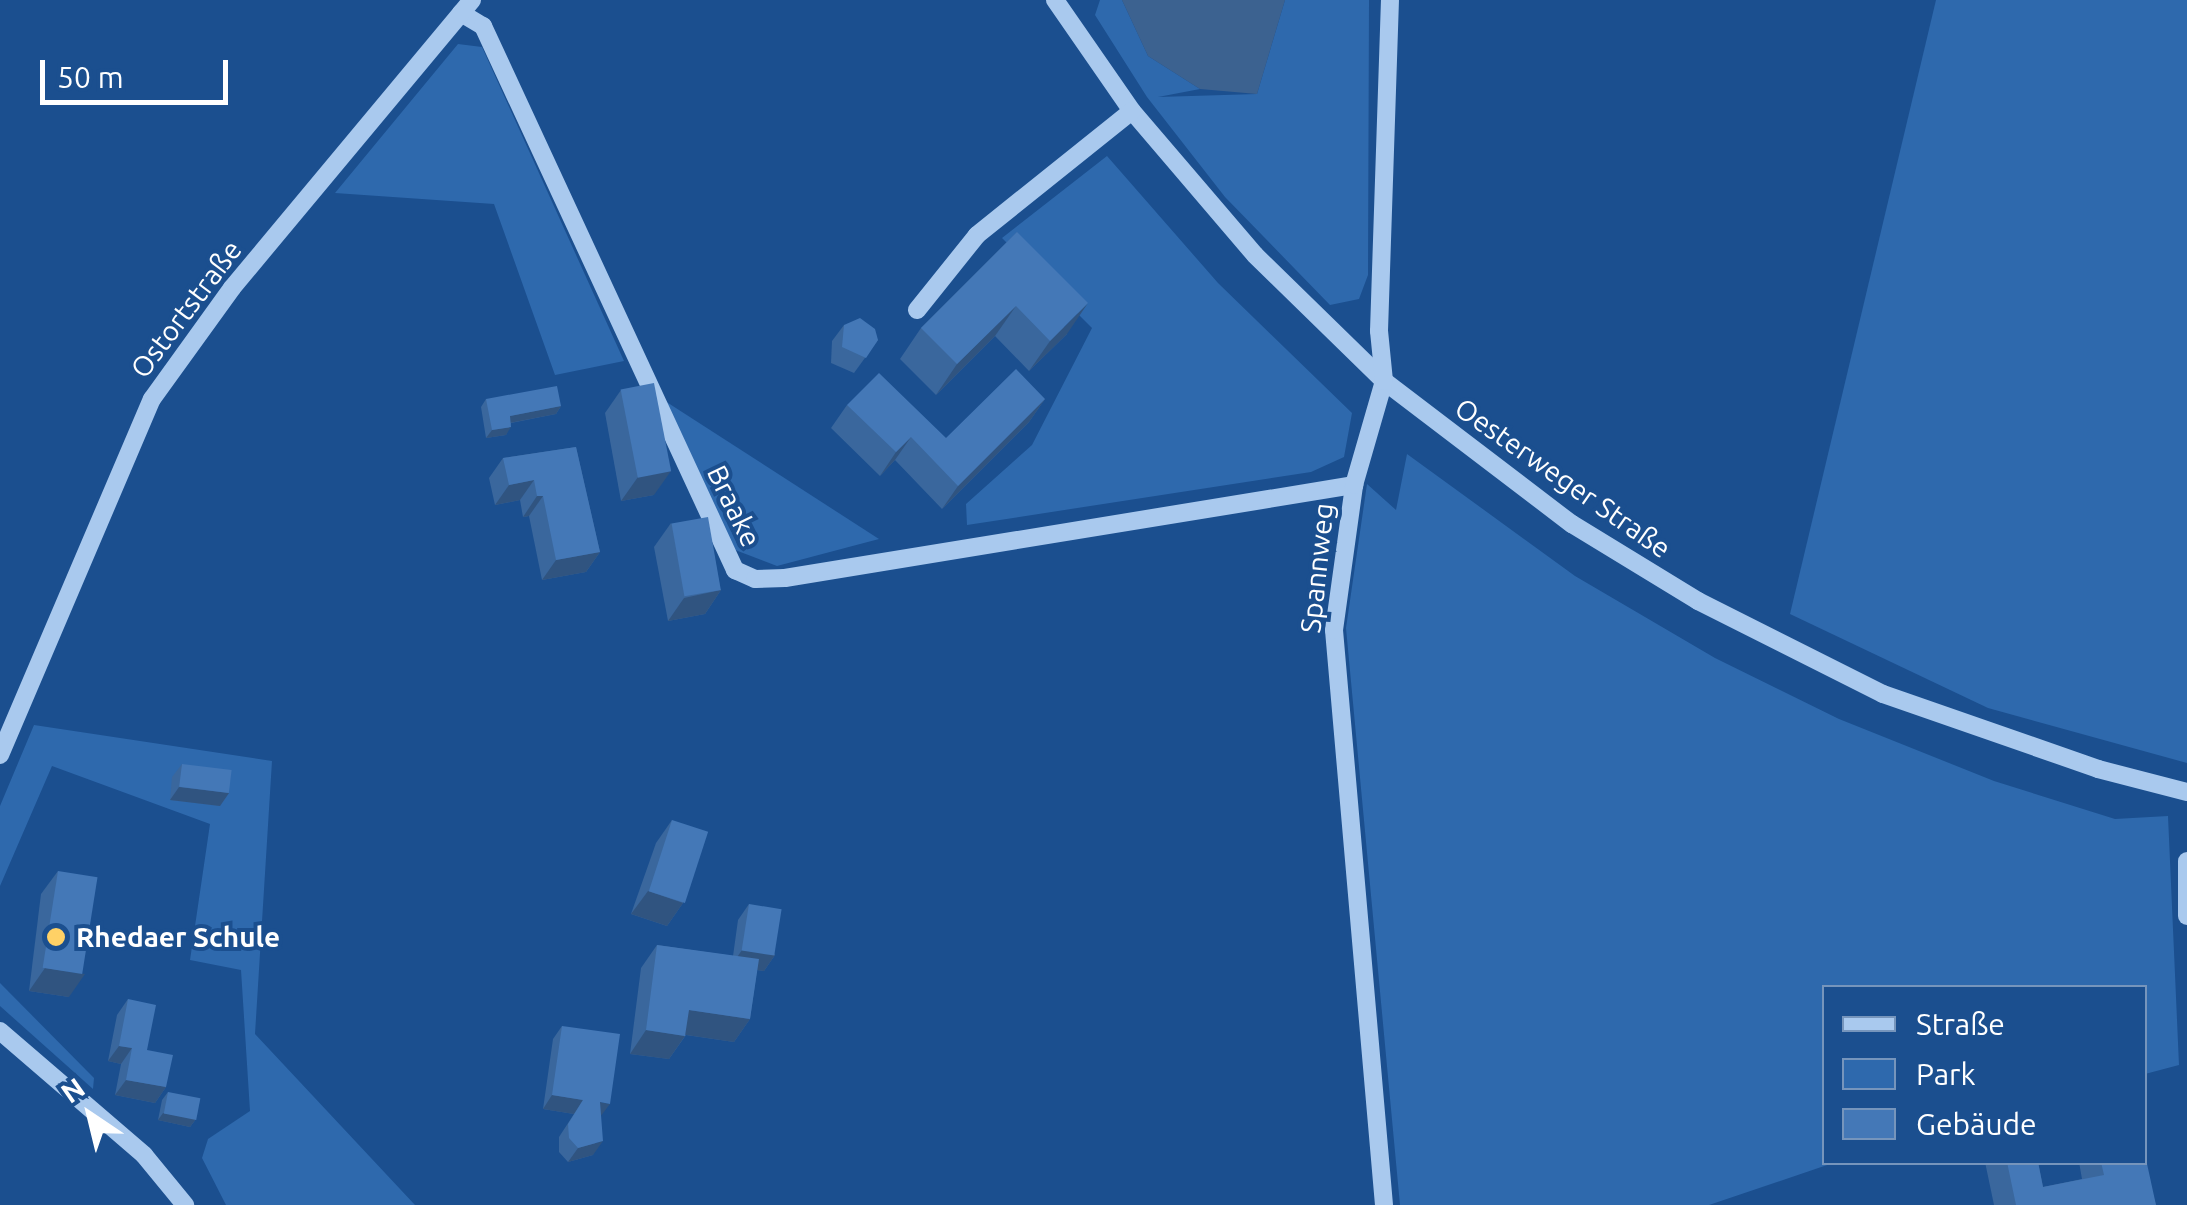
<!DOCTYPE html>
<html>
<head>
<meta charset="utf-8">
<style>
  body { margin:0 }
  #map { position:relative; width:2187px; height:1205px; overflow:hidden; background:#1b4f8f; font-family:Ubuntu,sans-serif }
  div>[style] { position:absolute }
  .green>* { inset:0; background:#2e69ad }
  .water>* { inset:0; background:#3c6290 }
  .minor>* { height:18px; margin:-9px; padding:0 9px; transform-origin:9px; border-radius:9px; background:#a9c9ee }
  .wall>* { inset:0; background:#3a679d }
  .shaded-wall>* { inset:0; background:#305480 }
  .building>* { inset:0; background:#4478b7; transform-origin:0 0 }
  .dots>* { width:28px; height:28px; translate:-50% -50%; box-sizing:border-box; border:5px solid #1b4f8f; border-radius:50% }
  span { translate:-50% -50%; white-space:nowrap; text-align:center; line-height:1.15; -webkit-text-stroke:8px #1b4f8f; paint-order:stroke }
  .street-label { font-size:28px; color:#fff }
  .poi-label { font-size:28px; color:#fff; font-weight:700 }
  .left { translate:0 -50%; text-align:left }
  .legend { position:absolute; left:1822px; top:985px; width:325px; height:180px; box-sizing:border-box; background:#1b4f8f; border:2px solid #7695bc; margin:0; padding:12px 18px; list-style:none; font-size:30px; color:#fff }
  .legend li { display:flex; align-items:center; gap:20px; height:50px }
  .legend b { width:50px; border:2px solid #7695bc }
  .north { position:absolute; left:40px; top:1065px; width:100px; height:100px; -webkit-text-stroke:8px #1b4f8f; paint-order:stroke; rotate:325deg; font-size:28px; font-weight:700; line-height:40px; text-align:center; color:#fff }
  .north::after { content:''; display:block; margin:auto; width:35px; height:45px; background:#fff; clip-path:polygon(50% 0,100% 100%,50% 72%,0 100%) }
  .scale { position:absolute; left:40px; top:60px; width:188px; height:45px; box-sizing:border-box; border:5px solid #fff; border-top:0; padding-left:12px; font-size:30px; line-height:35px; white-space:nowrap; color:#fff; -webkit-text-stroke:8px #1b4f8f; paint-order:stroke }
</style>
</head>
<body>
<div id="map">
  <div class="green">
    <i style="clip-path:polygon(1100px 0,1122px 0,1148px 56px,1200px 89px,1158px 97px,1257px 94px,1285px 0,1369px 0,1368px 275px,1359px 299px,1330px 305px,1225px 197px,1147px 97px,1095px 15px)"></i>
    <i style="clip-path:polygon(1936px 0,2187px 0,2187px 763px,1988px 708px,1790px 614px)"></i>
    <i style="clip-path:polygon(458px 44px,482px 47px,624px 361px,555px 375px,494px 204px,335px 193px)"></i>
    <i style="clip-path:polygon(1107px 156px,1218px 283px,1352px 413px,1344px 457px,1311px 472px,967px 525px,966px 504px,1032px 445px,1092px 328px,1002px 238px)"></i>
    <i style="clip-path:polygon(665px 401px,879px 539px,777px 566px,730px 548px)"></i>
    <i style="clip-path:polygon(1407px 454px,1575px 576px,1715px 658px,1839px 719px,1994px 781px,2115px 819px,2168px 816px,2179px 1065px,2145px 1074px,2144px 988px,1824px 988px,1824px 1162px,1833px 1163px,1709px 1205px,1400px 1205px,1346px 628px,1367px 484px,1396px 510px)"></i>
    <i style="clip-path:polygon(34px 725px,272px 761px,255px 1034px,415px 1205px,226px 1205px,202px 1158px,208px 1139px,250px 1111px,241px 970px,190px 960px,210px 824px,52px 766px,0 886px,0 806px)"></i>
    <i style="clip-path:polygon(0 983px,94px 1078px,93px 1089px,0 1006px)"></i>
  </div>
  <div class="water">
    <i style="clip-path:polygon(1122px 0,1285px 0,1257px 94px,1200px 89px,1148px 56px)"></i>
  </div>
  <div class="minor">
    <i style="left:1055px;top:0;width:135px;rotate:55.3deg"></i>
    <i style="left:1132px;top:111px;width:189px;rotate:49.5deg"></i>
    <i style="left:1255px;top:255px;width:180px;rotate:44.3deg"></i>
    <i style="left:1384px;top:381px;width:236px;rotate:37.3deg"></i>
    <i style="left:1572px;top:524px;width:148px;rotate:31.4deg"></i>
    <i style="left:1698px;top:601px;width:207px;rotate:26.7deg"></i>
    <i style="left:1883px;top:694px;width:228px;rotate:19.2deg"></i>
    <i style="left:2098px;top:769px;width:92px;rotate:14.5deg"></i>
    <i style="left:461px;top:13px;width:26px;rotate:31deg"></i>
    <i style="left:483px;top:26px;width:600px;rotate:65.14deg"></i>
    <i style="left:735px;top:570px;width:22px;rotate:24deg"></i>
    <i style="left:755px;top:579px;width:30px;rotate:-2deg"></i>
    <i style="left:785px;top:578px;width:577px;rotate:-9.28deg"></i>
    <i style="left:917px;top:310px;width:96px;rotate:-51.3deg"></i>
    <i style="left:977px;top:235px;width:198px;rotate:-38.7deg"></i>
    <i style="left:0;top:755px;width:387px;rotate:-66.9deg"></i>
    <i style="left:152px;top:399px;width:137px;rotate:-54.2deg"></i>
    <i style="left:232px;top:288px;width:375px;rotate:-50.2deg"></i>
    <i style="left:2187px;top:861px;width:55px;rotate:90deg"></i>
    <i style="left:0;top:1031px;width:190px;rotate:40.7deg"></i>
    <i style="left:144px;top:1155px;width:65px;rotate:50.6deg"></i>
    <i style="left:1384px;top:1205px;width:577px;rotate:-94.97deg"></i>
    <i style="left:1334px;top:630px;width:146px;rotate:-82.1deg"></i>
    <i style="left:1354px;top:485px;width:108px;rotate:-73.9deg"></i>
    <i style="left:1384px;top:381px;width:50px;rotate:-95.7deg"></i>
    <i style="left:1379px;top:331px;width:331px;rotate:-88.1deg"></i>
  </div>
  <div class="wall">
    <i style="clip-path:polygon(1017px 232px,1067px 334px,1029px 371px,995px 336px,936px 395px,900px 359px,921px 328px)"></i>
    <i style="clip-path:polygon(844px 325px,878px 340px,854px 373px,831px 363px,832px 341px)"></i>
    <i style="clip-path:polygon(621px 390px,654px 495px,621px 501px,605px 413px)"></i>
    <i style="clip-path:polygon(486px 399px,561px 406px,556px 414px,511px 423px,506px 435px,486px 438px,481px 407px)"></i>
    <i style="clip-path:polygon(1045px 399px,1029px 422px,942px 509px,895px 460px,880px 476px,831px 428px,847px 405px,946px 438px)"></i>
    <i style="clip-path:polygon(576px 447px,600px 552px,586px 572px,542px 580px,529px 516px,523px 517px,520px 500px,495px 505px,489px 478px,503px 458px)"></i>
    <i style="clip-path:polygon(671px 523px,721px 590px,705px 614px,668px 621px,654px 547px)"></i>
    <i style="clip-path:polygon(182px 764px,229px 793px,220px 806px,170px 800px,172px 777px)"></i>
    <i style="clip-path:polygon(672px 820px,683px 903px,667px 926px,631px 914px,656px 843px)"></i>
    <i style="clip-path:polygon(58px 871px,69px 997px,29px 991px,41px 894px)"></i>
    <i style="clip-path:polygon(749px 904px,775px 955px,764px 971px,757px 970px,750px 1019px,734px 1042px,686px 1035px,669px 1059px,630px 1054px,641px 968px,657px 945px,733px 956px,738px 920px)"></i>
    <i style="clip-path:polygon(128px 999px,147px 1050px,166px 1087px,155px 1103px,115px 1095px,121px 1064px,108px 1061px,117px 1015px)"></i>
    <i style="clip-path:polygon(562px 1026px,601px 1116px,593px 1155px,568px 1162px,559px 1152px,559px 1137px,574px 1114px,543px 1109px,553px 1039px)"></i>
    <i style="clip-path:polygon(168px 1092px,196px 1119px,190px 1127px,158px 1120px,162px 1100px)"></i>
    <i style="clip-path:polygon(1985px 1162px,2038px 1162px,2043px 1187px,2082px 1179px,2079px 1162px,2144px 1162px,2156px 1205px,1994px 1205px)"></i>
  </div>
  <div class="shaded-wall">
    <i style="clip-path:polygon(1088px 303px,1067px 334px,1029px 371px,1050px 341px)"></i>
    <i style="clip-path:polygon(1016px 306px,995px 336px,936px 395px,957px 364px)"></i>
    <i style="clip-path:polygon(1045px 399px,1029px 422px,942px 509px,958px 486px)"></i>
    <i style="clip-path:polygon(561px 406px,556px 414px,504px 424px,510px 416px)"></i>
    <i style="clip-path:polygon(511px 427px,506px 435px,486px 438px,492px 430px)"></i>
    <i style="clip-path:polygon(911px 437px,895px 460px,880px 476px,896px 452px)"></i>
    <i style="clip-path:polygon(671px 471px,654px 495px,621px 501px,638px 477px)"></i>
    <i style="clip-path:polygon(534px 480px,520px 500px,495px 505px,509px 485px)"></i>
    <i style="clip-path:polygon(537px 496px,543px 496px,529px 516px,523px 517px)"></i>
    <i style="clip-path:polygon(600px 552px,586px 572px,542px 580px,556px 560px)"></i>
    <i style="clip-path:polygon(721px 590px,705px 614px,668px 621px,684px 598px)"></i>
    <i style="clip-path:polygon(179px 787px,229px 793px,220px 806px,170px 800px)"></i>
    <i style="clip-path:polygon(648px 891px,683px 903px,667px 926px,631px 914px)"></i>
    <i style="clip-path:polygon(742px 950px,775px 955px,764px 971px,731px 966px)"></i>
    <i style="clip-path:polygon(45px 968px,85px 974px,69px 997px,29px 991px)"></i>
    <i style="clip-path:polygon(689px 1010px,750px 1019px,734px 1042px,673px 1033px)"></i>
    <i style="clip-path:polygon(646px 1030px,685px 1036px,669px 1059px,630px 1054px)"></i>
    <i style="clip-path:polygon(119px 1046px,132px 1048px,121px 1064px,108px 1061px)"></i>
    <i style="clip-path:polygon(126px 1080px,166px 1087px,155px 1103px,115px 1095px)"></i>
    <i style="clip-path:polygon(552px 1095px,583px 1100px,574px 1114px,543px 1109px)"></i>
    <i style="clip-path:polygon(600px 1102px,610px 1104px,600px 1117px)"></i>
    <i style="clip-path:polygon(163px 1113px,196px 1119px,190px 1127px,158px 1120px)"></i>
    <i style="clip-path:polygon(603px 1141px,593px 1155px,568px 1162px,578px 1148px)"></i>
  </div>
  <div class="building">
    <i style="clip-path:polygon(1017px 232px,1088px 303px,1050px 341px,1016px 306px,957px 364px,921px 328px)"></i>
    <i style="clip-path:polygon(860px 318px,875px 329px,878px 340px,866px 358px,842px 347px,844px 325px)"></i>
    <i style="clip-path:polygon(1016px 369px,1045px 399px,958px 486px,911px 437px,896px 452px,847px 405px,879px 373px,946px 438px)"></i>
    <i style="left:654px;top:383px;width:90px;height:34px;rotate:79deg"></i>
    <i style="clip-path:polygon(557px 386px,561px 406px,510px 416px,511px 427px,492px 430px,486px 399px)"></i>
    <i style="clip-path:polygon(576px 447px,600px 552px,556px 560px,543px 496px,537px 496px,534px 480px,509px 485px,503px 458px)"></i>
    <i style="left:708px;top:517px;width:74px;height:37px;rotate:80deg"></i>
    <i style="left:182px;top:764px;width:50px;height:23px;rotate:7deg"></i>
    <i style="left:672px;top:820px;width:38px;height:75px;rotate:18deg"></i>
    <i style="left:58px;top:871px;width:40px;height:98px;rotate:9deg"></i>
    <i style="left:749px;top:904px;width:33px;height:47px;rotate:9deg"></i>
    <i style="clip-path:polygon(657px 945px,759px 959px,750px 1019px,689px 1010px,685px 1036px,646px 1030px)"></i>
    <i style="clip-path:polygon(128px 999px,156px 1005px,147px 1050px,173px 1055px,166px 1087px,126px 1080px,132px 1048px,119px 1046px)"></i>
    <i style="clip-path:polygon(562px 1026px,620px 1034px,610px 1104px,600px 1102px,603px 1141px,578px 1148px,569px 1138px,568px 1124px,583px 1100px,552px 1095px)"></i>
    <i style="left:168px;top:1092px;width:33px;height:22px;rotate:11deg"></i>
    <i style="clip-path:polygon(2144px 1150px,2156px 1205px,2016px 1205px,2007px 1162px,2038px 1162px,2043px 1187px,2104px 1175px,2101px 1162px,2144px 1162px)"></i>
  </div>
  <div class="dots">
    <i style="left:56px;top:937px;background:#ffd166"></i>
  </div>
  <div class="street-label">
    <span style="left:186px;top:309px;rotate:-53deg">Ostortstraße</span>
    <span style="left:1563px;top:478px;rotate:35deg">Oesterweger Straße</span>
    <span style="left:734px;top:506px;rotate:64deg">Braake</span>
    <span style="left:1317px;top:568px;rotate:-84deg">Spannweg</span>
  </div>
  <div class="poi-label">
    <span class="left" style="left:76px;top:937px">Rhedaer Schule</span>
  </div>
  <ul class="legend">
  <li><b style="height:12px;background:#a9c9ee"></b>Straße</li>
  <li><b style="height:28px;background:#2e69ad"></b>Park</li>
  <li><b style="height:28px;background:#4478b7"></b>Gebäude</li>
  </ul>
  <div class="north">N</div>
  <div class="scale">50 m</div>
</div>
</body>
</html>
